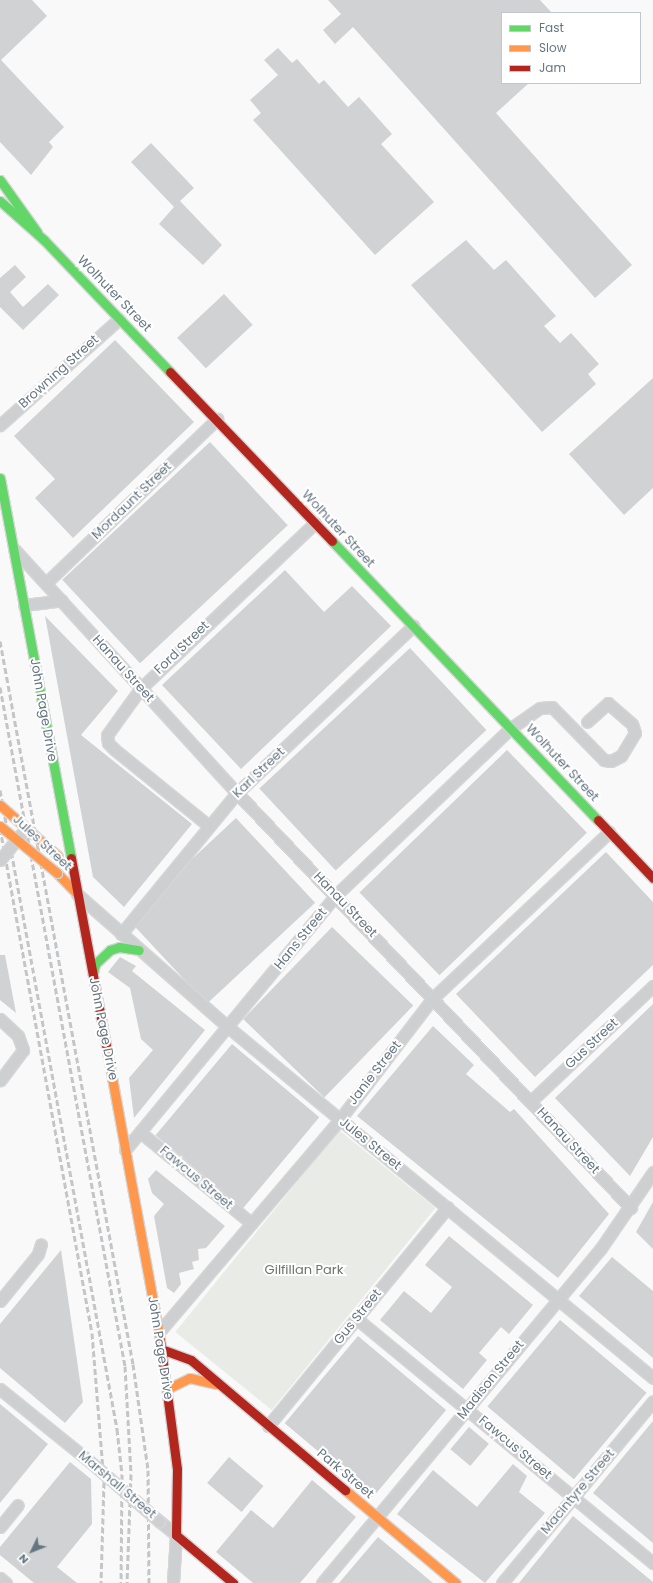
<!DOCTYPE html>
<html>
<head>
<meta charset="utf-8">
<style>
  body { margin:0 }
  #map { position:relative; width:653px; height:1583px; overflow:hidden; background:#f9f9f9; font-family:Poppins,sans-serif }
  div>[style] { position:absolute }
  .green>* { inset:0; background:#e8ebe6; transform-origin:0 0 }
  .building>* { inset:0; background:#d0d2d3; transform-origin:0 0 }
  .roads { filter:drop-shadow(1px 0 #d5d6d7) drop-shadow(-1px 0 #d5d6d7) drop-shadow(0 1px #d5d6d7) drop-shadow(0 -1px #d5d6d7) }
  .street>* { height:11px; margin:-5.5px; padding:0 5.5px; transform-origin:5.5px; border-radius:5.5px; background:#cecfd0 }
  .fast>* { height:9px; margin:-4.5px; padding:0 4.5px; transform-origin:4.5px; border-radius:4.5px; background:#63d668 }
  .slow>* { height:9px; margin:-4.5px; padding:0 4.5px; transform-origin:4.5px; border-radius:4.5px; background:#ff974d }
  .jam>* { height:9px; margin:-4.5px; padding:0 4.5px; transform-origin:4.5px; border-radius:4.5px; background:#b3261e }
  .rail>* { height:3px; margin-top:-1.5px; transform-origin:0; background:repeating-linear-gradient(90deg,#c3c5c6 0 6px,transparent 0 9px) }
  .bridges { filter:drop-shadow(1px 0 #d5d6d7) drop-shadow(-1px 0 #d5d6d7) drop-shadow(0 1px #d5d6d7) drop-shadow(0 -1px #d5d6d7) }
  .street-bridge>* { height:11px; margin:-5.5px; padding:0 5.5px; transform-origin:5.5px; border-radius:5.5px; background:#cecfd0 }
  .slow-bridge>* { height:9px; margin:-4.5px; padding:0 4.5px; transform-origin:4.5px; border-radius:4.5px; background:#ff974d }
  span { translate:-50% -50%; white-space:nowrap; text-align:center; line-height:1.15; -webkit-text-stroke:4px #fff; paint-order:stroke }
  .street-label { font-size:13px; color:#657683 }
  .park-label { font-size:13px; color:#687a64 }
  .legend { position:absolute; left:501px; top:12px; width:140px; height:72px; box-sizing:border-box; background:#fff; border:1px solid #c1c8cd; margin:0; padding:5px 7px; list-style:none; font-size:12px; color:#657683 }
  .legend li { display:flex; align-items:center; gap:8px; height:20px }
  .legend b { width:20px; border:1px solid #c1c8cd }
  .north { position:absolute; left:12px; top:1531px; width:40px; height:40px; -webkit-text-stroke:3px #fff; paint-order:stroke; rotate:227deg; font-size:11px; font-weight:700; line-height:16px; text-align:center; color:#657683 }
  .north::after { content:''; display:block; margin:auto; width:14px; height:18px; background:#657683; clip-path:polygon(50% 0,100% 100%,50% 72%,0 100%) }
</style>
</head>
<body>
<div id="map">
  <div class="green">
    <i style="left:339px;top:1130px;width:124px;height:260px;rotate:39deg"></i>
  </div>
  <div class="building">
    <i style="clip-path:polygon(0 0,32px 0,47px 16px,1px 60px,64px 127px,49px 142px,53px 147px,31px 175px,0 142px)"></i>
    <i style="clip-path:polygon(328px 0,540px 0,552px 13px,502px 13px,502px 83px,529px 83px,496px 113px,632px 265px,595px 298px,353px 27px,335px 44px,323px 30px,341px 14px)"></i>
    <i style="clip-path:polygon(278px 48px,292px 63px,297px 59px,319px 84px,324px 80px,348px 107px,359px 97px,392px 134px,381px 144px,434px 202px,375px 255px,253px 120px,261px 113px,250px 100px,278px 75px,264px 60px)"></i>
    <i style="clip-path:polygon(151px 143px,194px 188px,180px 201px,222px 245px,203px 265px,159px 224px,174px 207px,131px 162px)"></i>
    <i style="clip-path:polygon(466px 240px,494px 270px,506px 260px,556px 316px,544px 326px,560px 343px,571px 333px,599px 364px,588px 374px,596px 384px,542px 432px,411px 285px)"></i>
    <i style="clip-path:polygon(15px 265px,26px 277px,10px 292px,23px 307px,48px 284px,59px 295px,23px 330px,0 307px,0 278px)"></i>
    <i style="left:224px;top:294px;width:42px;height:64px;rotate:47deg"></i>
    <i style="clip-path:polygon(115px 340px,194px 422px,73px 538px,35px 498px,55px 479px,14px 436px)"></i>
    <i style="clip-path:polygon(653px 378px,653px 488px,624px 515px,569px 454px)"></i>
    <i style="left:210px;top:442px;width:114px;height:202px;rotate:47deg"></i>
    <i style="clip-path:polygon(285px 570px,324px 612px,352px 586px,391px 626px,241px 769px,162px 685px)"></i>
    <i style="clip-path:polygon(45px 616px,118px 691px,81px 735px,192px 824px,124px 907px,93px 877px)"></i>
    <i style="left:410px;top:648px;width:112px;height:206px;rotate:47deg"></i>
    <i style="left:507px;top:750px;width:115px;height:205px;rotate:46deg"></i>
    <i style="left:236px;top:818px;width:116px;height:148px;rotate:47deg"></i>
    <i style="clip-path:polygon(606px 852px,653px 902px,653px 965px,535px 1077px,456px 994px)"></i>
    <i style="left:332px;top:927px;width:113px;height:128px;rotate:44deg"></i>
    <i style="clip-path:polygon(0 955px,5px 955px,16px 1013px,0 1000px)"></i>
    <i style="clip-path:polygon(120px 957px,136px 966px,132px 971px,205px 1030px,134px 1118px,129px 1078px,153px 1050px,141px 1039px,130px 988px,108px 972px)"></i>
    <i style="clip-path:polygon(653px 1004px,653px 1137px,630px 1176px,555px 1098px)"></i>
    <i style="clip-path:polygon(433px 1026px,474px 1065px,466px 1074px,510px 1112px,514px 1109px,609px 1214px,558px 1278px,357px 1116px)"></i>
    <i style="left:232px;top:1044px;width:114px;height:119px;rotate:40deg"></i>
    <i style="clip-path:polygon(156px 1170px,225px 1226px,206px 1248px,198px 1249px,199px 1260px,192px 1262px,194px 1269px,179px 1273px,181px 1284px,174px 1293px,167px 1288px,154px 1216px,164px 1204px,152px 1193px,148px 1179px)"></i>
    <i style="clip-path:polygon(653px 1202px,653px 1249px,636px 1232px)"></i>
    <i style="clip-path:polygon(449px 1236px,533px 1305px,509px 1334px,501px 1327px,479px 1353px,487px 1360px,463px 1389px,380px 1320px,404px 1291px,431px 1313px,452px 1287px,425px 1265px)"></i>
    <i style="clip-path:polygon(61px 1250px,83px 1402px,65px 1423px,0 1368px,0 1324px)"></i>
    <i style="clip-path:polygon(612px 1257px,653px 1291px,653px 1358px,579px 1296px)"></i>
    <i style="left:560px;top:1320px;width:113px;height:113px;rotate:40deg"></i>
    <i style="left:358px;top:1336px;width:115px;height:114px;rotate:40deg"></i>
    <i style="clip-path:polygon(0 1404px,48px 1444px,0 1503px)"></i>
    <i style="clip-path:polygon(653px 1421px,653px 1543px,593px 1493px)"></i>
    <i style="left:469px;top:1427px;width:26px;height:29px;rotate:40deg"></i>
    <i style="left:229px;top:1457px;width:45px;height:34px;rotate:40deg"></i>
    <i style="clip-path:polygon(70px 1462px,91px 1479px,92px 1524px,57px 1567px,77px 1583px,34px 1583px,0 1555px,0 1547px)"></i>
    <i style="clip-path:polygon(513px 1464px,527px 1476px,519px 1492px,545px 1513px,485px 1583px,397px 1514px,433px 1470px,477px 1507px)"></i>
    <i style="clip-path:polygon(312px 1480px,356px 1517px,300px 1583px,253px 1583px,216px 1552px,251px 1510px,273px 1528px)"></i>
    <i style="clip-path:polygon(573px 1516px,653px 1582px,653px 1583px,519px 1583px)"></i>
    <i style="clip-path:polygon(378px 1537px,433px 1583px,339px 1583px)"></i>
  </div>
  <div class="roads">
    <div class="street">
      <i style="left:0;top:425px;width:159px;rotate:-41.7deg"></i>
      <i style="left:14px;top:549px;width:331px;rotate:47.6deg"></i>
      <i style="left:237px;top:793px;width:572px;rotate:46.49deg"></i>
      <i style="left:47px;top:582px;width:236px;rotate:-43.8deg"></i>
      <i style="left:24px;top:605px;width:38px;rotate:-7deg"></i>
      <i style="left:209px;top:826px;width:122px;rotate:-141deg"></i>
      <i style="left:114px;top:749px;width:8px;rotate:-135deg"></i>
      <i style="left:108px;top:743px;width:8px;rotate:-97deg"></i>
      <i style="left:107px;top:735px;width:57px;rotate:-54.3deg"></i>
      <i style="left:140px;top:689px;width:241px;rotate:-43.5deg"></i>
      <i style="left:77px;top:894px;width:201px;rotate:41.4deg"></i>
      <i style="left:228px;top:1027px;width:551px;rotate:39.55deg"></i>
      <i style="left:121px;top:934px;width:183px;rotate:-50.6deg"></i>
      <i style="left:237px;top:793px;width:243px;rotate:-43.5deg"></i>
      <i style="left:0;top:1019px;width:25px;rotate:43deg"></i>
      <i style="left:18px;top:1036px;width:15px;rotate:70deg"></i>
      <i style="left:23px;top:1050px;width:38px;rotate:127deg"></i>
      <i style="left:531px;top:1101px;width:168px;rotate:-43.3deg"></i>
      <i style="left:140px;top:1132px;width:144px;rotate:39.3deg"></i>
      <i style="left:125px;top:1150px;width:331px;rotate:-50.4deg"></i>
      <i style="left:336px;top:895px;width:242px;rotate:-43.7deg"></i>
      <i style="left:511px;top:728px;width:35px;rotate:-35deg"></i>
      <i style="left:540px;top:708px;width:12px;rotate:-5deg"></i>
      <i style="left:552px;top:707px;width:74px;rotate:45.5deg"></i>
      <i style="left:604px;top:760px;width:7px;rotate:8deg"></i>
      <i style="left:611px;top:761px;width:11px;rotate:-27deg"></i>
      <i style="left:621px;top:756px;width:27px;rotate:-59deg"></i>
      <i style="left:635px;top:733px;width:9px;rotate:-108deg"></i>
      <i style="left:632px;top:724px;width:32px;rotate:-139deg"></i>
      <i style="left:608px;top:703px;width:28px;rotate:138deg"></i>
      <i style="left:0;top:1301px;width:60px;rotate:-51deg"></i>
      <i style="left:38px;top:1254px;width:10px;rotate:-73deg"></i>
      <i style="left:357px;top:1319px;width:384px;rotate:39.5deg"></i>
      <i style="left:159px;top:1332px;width:280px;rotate:-49.6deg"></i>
      <i style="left:340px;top:1119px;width:153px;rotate:-52.5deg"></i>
      <i style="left:433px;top:998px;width:242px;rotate:-43.3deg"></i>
      <i style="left:0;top:1389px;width:113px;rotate:38.9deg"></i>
      <i style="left:268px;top:1426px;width:283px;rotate:-50.6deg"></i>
      <i style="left:159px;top:1521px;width:22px;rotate:39deg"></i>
      <i style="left:176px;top:1535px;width:48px;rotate:93.6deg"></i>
      <i style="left:0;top:1527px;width:28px;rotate:-51deg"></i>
      <i style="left:0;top:1578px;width:8px;rotate:40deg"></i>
      <i style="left:322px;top:1583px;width:436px;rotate:-50.2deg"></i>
      <i style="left:601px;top:1248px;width:92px;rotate:-55.6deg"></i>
      <i style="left:502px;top:1583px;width:236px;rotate:-50.3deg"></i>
    </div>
    <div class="fast">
      <i style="left:0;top:180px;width:64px;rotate:54.6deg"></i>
      <i style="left:0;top:201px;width:59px;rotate:41.6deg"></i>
      <i style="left:44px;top:240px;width:182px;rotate:46.3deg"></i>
      <i style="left:0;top:478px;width:387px;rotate:79.4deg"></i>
      <i style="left:332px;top:541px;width:385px;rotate:46.4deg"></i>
      <i style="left:93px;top:973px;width:9px;rotate:-77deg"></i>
      <i style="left:95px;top:964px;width:21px;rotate:-43deg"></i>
      <i style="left:110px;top:950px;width:9px;rotate:-18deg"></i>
      <i style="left:119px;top:947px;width:20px;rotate:9deg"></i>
    </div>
    <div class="slow">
      <i style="left:57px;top:873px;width:29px;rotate:46deg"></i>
      <i style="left:106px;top:1045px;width:300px;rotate:79.6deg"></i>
      <i style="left:167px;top:1389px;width:25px;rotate:-26deg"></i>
      <i style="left:190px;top:1378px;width:27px;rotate:13deg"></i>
      <i style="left:345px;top:1490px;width:145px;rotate:40deg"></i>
    </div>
    <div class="jam">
      <i style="left:170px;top:372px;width:234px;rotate:46.2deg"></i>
      <i style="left:598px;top:820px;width:80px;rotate:46.5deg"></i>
      <i style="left:71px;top:858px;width:190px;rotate:79.4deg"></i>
      <i style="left:160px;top:1340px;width:130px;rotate:82.5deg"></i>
      <i style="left:177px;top:1469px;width:66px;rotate:90.9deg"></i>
      <i style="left:176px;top:1535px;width:75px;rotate:40.1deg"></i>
      <i style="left:161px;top:1349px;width:32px;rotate:20deg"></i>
      <i style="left:191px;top:1360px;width:202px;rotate:40.2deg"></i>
    </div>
  </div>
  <div class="rail">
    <i style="left:0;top:641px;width:735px;rotate:79.58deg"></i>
    <i style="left:133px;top:1364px;width:107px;rotate:81.9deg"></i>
    <i style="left:148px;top:1470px;width:113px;rotate:89.5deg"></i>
    <i style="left:0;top:687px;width:690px;rotate:79.57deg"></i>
    <i style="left:125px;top:1366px;width:108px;rotate:86.8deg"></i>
    <i style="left:131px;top:1474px;width:109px;rotate:92.1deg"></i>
    <i style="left:0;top:790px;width:650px;rotate:79.62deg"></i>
    <i style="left:117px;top:1429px;width:45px;rotate:83.7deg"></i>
    <i style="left:122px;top:1474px;width:109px;rotate:90.5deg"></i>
    <i style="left:0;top:828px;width:513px;rotate:79.68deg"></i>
    <i style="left:92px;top:1333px;width:149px;rotate:85.4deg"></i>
    <i style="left:104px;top:1482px;width:101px;rotate:91.7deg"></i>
  </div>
  <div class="bridges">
    <div class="street-bridge">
      <i style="left:0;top:860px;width:33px;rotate:-51deg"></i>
      <i style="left:88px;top:1460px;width:94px;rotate:40.7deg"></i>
    </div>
    <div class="slow-bridge">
      <i style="left:0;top:805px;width:77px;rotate:41.3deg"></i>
      <i style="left:0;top:826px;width:74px;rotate:39.5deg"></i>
    </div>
  </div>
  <div class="street-label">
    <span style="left:114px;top:294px;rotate:46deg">Wolhuter Street</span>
    <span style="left:59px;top:372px;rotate:-42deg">Browning Street</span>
    <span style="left:132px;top:501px;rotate:-44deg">Mordaunt Street</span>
    <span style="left:338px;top:529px;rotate:47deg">Wolhuter Street</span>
    <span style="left:182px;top:648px;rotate:-44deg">Ford Street</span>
    <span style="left:123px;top:669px;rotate:48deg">Hanau Street</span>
    <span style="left:43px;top:710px;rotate:80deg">John Page Drive</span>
    <span style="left:562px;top:763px;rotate:47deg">Wolhuter Street</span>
    <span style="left:259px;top:773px;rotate:-44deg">Karl Street</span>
    <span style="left:42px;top:843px;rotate:43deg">Jules Street</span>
    <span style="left:345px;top:905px;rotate:46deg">Hanau Street</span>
    <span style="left:301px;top:939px;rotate:-51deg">Hans Street</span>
    <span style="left:103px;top:1029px;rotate:79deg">John Page Drive</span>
    <span style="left:592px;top:1044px;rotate:-43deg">Gus Street</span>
    <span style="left:375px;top:1073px;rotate:-52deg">Janie Street</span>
    <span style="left:568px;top:1141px;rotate:47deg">Hanau Street</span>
    <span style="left:370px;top:1144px;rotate:39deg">Jules Street</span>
    <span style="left:196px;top:1178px;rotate:40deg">Fawcus Street</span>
    <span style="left:358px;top:1317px;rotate:-51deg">Gus Street</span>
    <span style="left:160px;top:1348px;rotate:81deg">John Page Drive</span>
    <span style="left:491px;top:1380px;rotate:-51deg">Madison Street</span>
    <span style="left:515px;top:1448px;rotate:40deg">Fawcus Street</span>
    <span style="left:345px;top:1474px;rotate:40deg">Park Street</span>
    <span style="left:117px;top:1485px;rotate:40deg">Marshall Street</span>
    <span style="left:578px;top:1492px;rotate:-50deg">Macintyre Street</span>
  </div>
  <div class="park-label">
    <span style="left:304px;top:1270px">Gilfillan Park</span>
  </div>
  <ul class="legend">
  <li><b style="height:5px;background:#63d668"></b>Fast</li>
  <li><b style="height:5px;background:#ff974d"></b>Slow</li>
  <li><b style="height:5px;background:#b3261e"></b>Jam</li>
  </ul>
  <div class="north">N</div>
</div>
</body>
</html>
